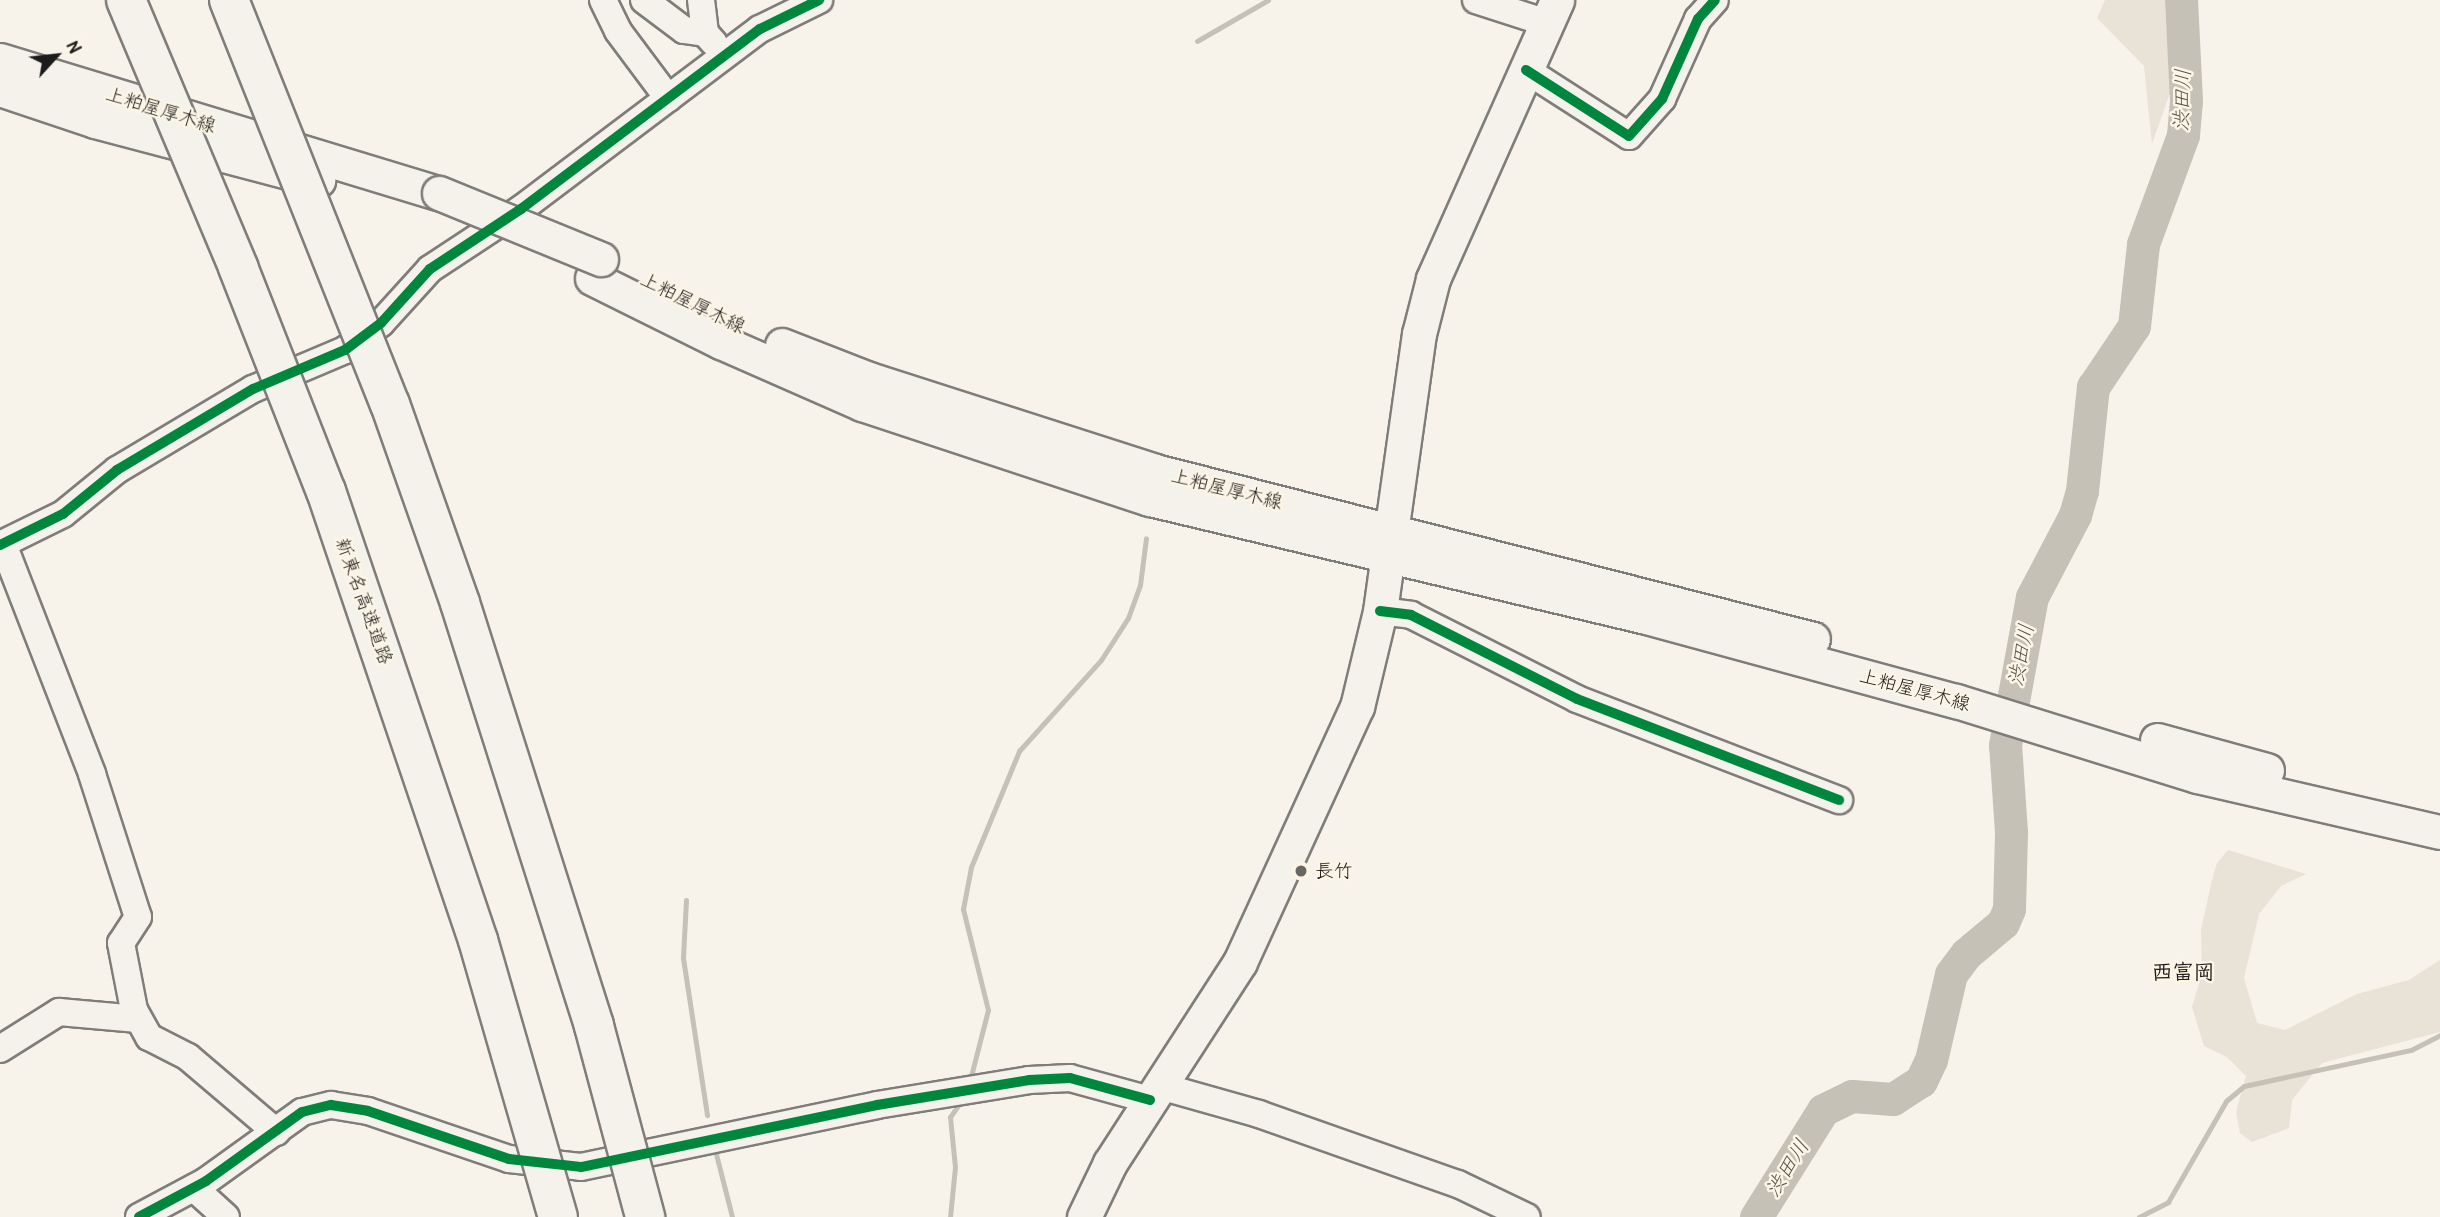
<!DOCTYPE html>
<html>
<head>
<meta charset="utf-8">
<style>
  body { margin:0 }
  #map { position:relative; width:2440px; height:1217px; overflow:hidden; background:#f7f3ea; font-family:"Patrick Hand","Klee One",sans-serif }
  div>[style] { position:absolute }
  .green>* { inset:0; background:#e8e2d7 }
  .stream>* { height:5px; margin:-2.5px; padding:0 2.5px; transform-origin:2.5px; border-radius:2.5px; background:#c5c1b7 }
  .river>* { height:33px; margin:-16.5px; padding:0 16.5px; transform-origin:16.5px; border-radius:16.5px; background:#c5c1b7 }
  .roads { filter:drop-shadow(2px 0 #7f7d79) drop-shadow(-2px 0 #7f7d79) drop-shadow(0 2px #7f7d79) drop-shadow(0 -2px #7f7d79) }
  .minor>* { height:26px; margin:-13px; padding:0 13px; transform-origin:13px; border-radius:13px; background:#f5f2ec }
  .major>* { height:33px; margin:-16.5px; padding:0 16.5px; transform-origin:16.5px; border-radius:16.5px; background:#f5f2ec }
  .bridges { filter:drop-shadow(2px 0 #7f7d79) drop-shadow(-2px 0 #7f7d79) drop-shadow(0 2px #7f7d79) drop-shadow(0 -2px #7f7d79) }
  .major-bridge>* { height:33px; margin:-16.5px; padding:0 16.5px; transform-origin:16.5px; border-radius:16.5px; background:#f5f2ec }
  .highway-bridge>* { height:38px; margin:-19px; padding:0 19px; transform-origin:19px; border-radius:19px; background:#f5f2ec }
  .cycleway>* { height:10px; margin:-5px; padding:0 5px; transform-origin:5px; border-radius:5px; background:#00873e }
  .dots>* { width:19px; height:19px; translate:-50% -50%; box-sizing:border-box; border:4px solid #fcf5e5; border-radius:50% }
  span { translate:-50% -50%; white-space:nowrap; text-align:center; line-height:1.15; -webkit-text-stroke:5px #fcf5e5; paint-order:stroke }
  .street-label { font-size:19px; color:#1c1c1c }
  .poi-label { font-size:19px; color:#1c1c1c }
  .left { translate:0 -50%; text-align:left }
  .water-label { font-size:21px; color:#575551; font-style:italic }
  .neighbourhood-label { font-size:21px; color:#1c1c1c; font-weight:700 }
  .north { position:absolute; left:21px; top:21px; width:70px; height:70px; -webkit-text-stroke:5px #fcf5e5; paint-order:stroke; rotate:63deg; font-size:19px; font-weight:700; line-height:28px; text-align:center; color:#1c1c1c }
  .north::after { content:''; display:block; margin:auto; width:24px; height:32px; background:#1c1c1c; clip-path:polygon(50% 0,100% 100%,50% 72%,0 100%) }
</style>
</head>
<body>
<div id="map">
  <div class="green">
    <i style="clip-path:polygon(2105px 0,2165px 0,2170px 93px,2152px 144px,2144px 66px,2097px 18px)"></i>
    <i style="clip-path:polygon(2228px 850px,2306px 874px,2281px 886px,2259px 914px,2244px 978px,2257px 1023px,2285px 1030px,2357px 994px,2409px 980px,2440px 960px,2440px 1032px,2322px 1063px,2292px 1100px,2289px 1128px,2252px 1142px,2240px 1133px,2236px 1112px,2246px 1076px,2227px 1057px,2204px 1046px,2192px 1007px,2202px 973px,2201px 930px,2212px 880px,2217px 863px)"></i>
  </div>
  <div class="stream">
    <i style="left:1197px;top:41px;width:82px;rotate:-30deg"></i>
    <i style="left:686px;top:900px;width:58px;rotate:93deg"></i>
    <i style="left:683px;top:958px;width:159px;rotate:81.3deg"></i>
    <i style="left:971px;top:1076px;width:68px;rotate:-75.6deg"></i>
    <i style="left:988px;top:1010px;width:104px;rotate:-103.9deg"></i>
    <i style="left:963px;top:909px;width:43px;rotate:-79.2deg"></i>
    <i style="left:971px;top:867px;width:126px;rotate:-67.5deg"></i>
    <i style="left:1019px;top:751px;width:122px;rotate:-48deg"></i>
    <i style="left:1101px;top:660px;width:50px;rotate:-57.3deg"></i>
    <i style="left:1128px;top:618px;width:35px;rotate:-70deg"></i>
    <i style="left:1140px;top:585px;width:47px;rotate:-82.7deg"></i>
    <i style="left:716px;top:1154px;width:65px;rotate:75.7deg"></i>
    <i style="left:950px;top:1217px;width:50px;rotate:-84.3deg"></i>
    <i style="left:955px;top:1167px;width:50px;rotate:-95.7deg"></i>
    <i style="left:950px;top:1117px;width:16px;rotate:-55deg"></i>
    <i style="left:2139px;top:1217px;width:33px;rotate:-27deg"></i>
    <i style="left:2168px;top:1202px;width:116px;rotate:-60.1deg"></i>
    <i style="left:2226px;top:1101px;width:23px;rotate:-40deg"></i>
    <i style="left:2244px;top:1086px;width:171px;rotate:-12.2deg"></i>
    <i style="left:2411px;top:1050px;width:33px;rotate:-27deg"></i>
  </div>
  <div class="river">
    <i style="left:1756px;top:1217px;width:126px;rotate:-57.9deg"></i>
    <i style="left:1823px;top:1110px;width:32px;rotate:-26deg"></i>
    <i style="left:1852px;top:1096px;width:41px;rotate:4.2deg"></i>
    <i style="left:1893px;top:1099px;width:33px;rotate:-33deg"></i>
    <i style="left:1921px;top:1081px;width:23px;rotate:-65deg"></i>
    <i style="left:1931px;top:1060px;width:88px;rotate:-76.9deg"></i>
    <i style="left:1951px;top:974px;width:25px;rotate:-53deg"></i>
    <i style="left:1966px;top:954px;width:48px;rotate:-40deg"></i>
    <i style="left:2003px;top:923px;width:15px;rotate:-67deg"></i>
    <i style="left:2009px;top:909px;width:77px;rotate:-88.5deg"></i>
    <i style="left:2011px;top:832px;width:87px;rotate:-93.9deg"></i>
    <i style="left:2005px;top:745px;width:150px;rotate:-79.7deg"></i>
    <i style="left:2032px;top:597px;width:93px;rotate:-62.3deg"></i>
    <i style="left:2075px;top:515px;width:25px;rotate:-74deg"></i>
    <i style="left:2082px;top:491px;width:105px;rotate:-84deg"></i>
    <i style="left:2093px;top:387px;width:73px;rotate:-56.1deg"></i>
    <i style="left:2134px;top:326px;width:82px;rotate:-83.7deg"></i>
    <i style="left:2143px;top:244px;width:116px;rotate:-69.8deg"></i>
    <i style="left:2183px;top:135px;width:34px;rotate:-85deg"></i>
    <i style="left:2186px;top:101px;width:101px;rotate:-92.8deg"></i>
  </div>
  <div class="roads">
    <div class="minor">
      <i style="left:603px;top:0;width:34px;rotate:64deg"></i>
      <i style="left:618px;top:31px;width:84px;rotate:53.3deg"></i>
      <i style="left:644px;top:0;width:50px;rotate:36.9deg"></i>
      <i style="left:684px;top:30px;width:21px;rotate:8deg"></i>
      <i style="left:701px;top:0;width:33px;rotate:83deg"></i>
      <i style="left:705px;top:33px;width:13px;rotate:48deg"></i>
      <i style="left:1476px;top:0;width:75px;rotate:17.9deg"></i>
      <i style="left:1526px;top:70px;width:122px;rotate:32.7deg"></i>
      <i style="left:1629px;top:136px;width:50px;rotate:-48.3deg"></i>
      <i style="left:1662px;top:99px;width:88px;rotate:-65.8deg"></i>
      <i style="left:1698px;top:19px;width:25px;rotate:-48deg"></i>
      <i style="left:3px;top:544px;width:247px;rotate:68.8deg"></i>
      <i style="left:92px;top:774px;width:150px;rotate:72.2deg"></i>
      <i style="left:138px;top:917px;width:31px;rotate:123deg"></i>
      <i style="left:121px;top:943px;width:68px;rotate:79deg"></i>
      <i style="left:134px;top:1010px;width:31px;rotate:61deg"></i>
      <i style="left:149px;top:1037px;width:44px;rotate:27.1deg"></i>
      <i style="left:188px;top:1057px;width:116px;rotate:40.4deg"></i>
      <i style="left:0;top:545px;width:70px;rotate:-26.2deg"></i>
      <i style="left:63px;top:514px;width:70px;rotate:-39.2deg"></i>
      <i style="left:117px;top:470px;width:158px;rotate:-30.8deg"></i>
      <i style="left:253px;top:389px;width:100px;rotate:-23deg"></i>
      <i style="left:345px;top:350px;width:45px;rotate:-36.9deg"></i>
      <i style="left:381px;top:323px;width:73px;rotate:-47.8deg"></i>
      <i style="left:430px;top:269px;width:109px;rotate:-33.4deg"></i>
      <i style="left:521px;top:209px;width:299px;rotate:-37deg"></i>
      <i style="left:760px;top:29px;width:66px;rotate:-26.2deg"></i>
      <i style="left:1380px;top:611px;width:31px;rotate:7deg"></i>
      <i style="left:1411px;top:615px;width:186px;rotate:26.8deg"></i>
      <i style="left:1577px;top:699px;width:281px;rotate:21.1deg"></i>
      <i style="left:0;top:1049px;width:70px;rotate:-32.1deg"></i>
      <i style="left:59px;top:1012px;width:79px;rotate:5.1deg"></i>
      <i style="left:1160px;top:1086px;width:103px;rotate:15.8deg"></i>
      <i style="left:1259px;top:1114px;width:211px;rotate:19.4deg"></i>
      <i style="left:1458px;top:1184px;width:76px;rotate:25.6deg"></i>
      <i style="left:194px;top:1188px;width:43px;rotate:42.2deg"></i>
      <i style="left:139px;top:1217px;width:76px;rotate:-28.2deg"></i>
      <i style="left:206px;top:1181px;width:118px;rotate:-35.7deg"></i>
      <i style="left:302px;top:1112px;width:30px;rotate:-14deg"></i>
      <i style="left:331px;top:1105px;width:37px;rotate:9deg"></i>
      <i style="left:368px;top:1111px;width:149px;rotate:18.8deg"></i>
      <i style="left:509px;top:1159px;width:72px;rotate:6.3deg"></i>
      <i style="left:581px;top:1167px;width:302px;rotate:-11.8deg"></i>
      <i style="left:877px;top:1105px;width:154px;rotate:-9.3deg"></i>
      <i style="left:1029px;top:1080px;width:41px;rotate:-2.8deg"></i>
      <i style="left:1070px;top:1078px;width:83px;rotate:15.4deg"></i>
    </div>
    <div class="major">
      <i style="left:0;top:60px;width:459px;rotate:16.9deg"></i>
      <i style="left:0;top:89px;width:100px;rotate:18.6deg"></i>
      <i style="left:95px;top:121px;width:231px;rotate:14.8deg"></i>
      <i style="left:592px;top:278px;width:144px;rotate:26.4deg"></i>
      <i style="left:721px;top:342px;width:154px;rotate:23.7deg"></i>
      <i style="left:862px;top:404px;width:303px;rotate:18.3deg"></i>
      <i style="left:1150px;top:499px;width:510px;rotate:13.38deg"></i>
      <i style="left:1646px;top:617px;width:321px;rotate:15.2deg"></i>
      <i style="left:1956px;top:701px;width:252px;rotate:17.3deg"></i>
      <i style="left:2197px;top:776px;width:249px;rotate:13deg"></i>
      <i style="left:782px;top:345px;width:93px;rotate:21.3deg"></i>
      <i style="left:869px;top:379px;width:300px;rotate:17.8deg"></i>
      <i style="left:1155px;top:471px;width:679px;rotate:14.32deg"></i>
      <i style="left:2157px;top:740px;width:114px;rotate:15.3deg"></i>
      <i style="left:1084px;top:1217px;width:60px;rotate:-64.3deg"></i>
      <i style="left:1110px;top:1163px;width:239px;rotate:-57.1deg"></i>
      <i style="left:1240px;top:962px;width:281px;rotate:-65.4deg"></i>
      <i style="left:1357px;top:707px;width:99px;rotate:-76.5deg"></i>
      <i style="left:1380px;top:611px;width:280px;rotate:-82deg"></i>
      <i style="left:1419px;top:334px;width:57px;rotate:-75.7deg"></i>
      <i style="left:1433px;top:279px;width:305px;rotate:-66deg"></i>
    </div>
  </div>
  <div class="bridges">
    <div class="major-bridge">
      <i style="left:439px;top:193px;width:175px;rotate:22.2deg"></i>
    </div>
    <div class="highway-bridge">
      <i style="left:126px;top:0;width:290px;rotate:67.2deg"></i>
      <i style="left:238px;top:267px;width:241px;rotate:68.6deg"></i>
      <i style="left:326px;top:491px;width:474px;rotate:71.3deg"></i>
      <i style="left:478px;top:940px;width:288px;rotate:73.9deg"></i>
      <i style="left:229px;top:0;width:435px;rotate:68.3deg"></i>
      <i style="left:390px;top:404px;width:211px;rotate:70.6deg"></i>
      <i style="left:460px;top:603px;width:444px;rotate:72.4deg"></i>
      <i style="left:594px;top:1026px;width:198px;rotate:75deg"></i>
    </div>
  </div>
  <div class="cycleway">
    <i style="left:1526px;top:70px;width:122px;rotate:32.7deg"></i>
    <i style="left:1629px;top:136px;width:50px;rotate:-48.3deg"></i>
    <i style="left:1662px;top:99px;width:88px;rotate:-65.8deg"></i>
    <i style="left:1698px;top:19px;width:25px;rotate:-48deg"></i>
    <i style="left:0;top:545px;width:70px;rotate:-26.2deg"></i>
    <i style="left:63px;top:514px;width:70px;rotate:-39.2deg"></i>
    <i style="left:117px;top:470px;width:158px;rotate:-30.8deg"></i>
    <i style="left:253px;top:389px;width:100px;rotate:-23deg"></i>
    <i style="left:345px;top:350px;width:45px;rotate:-36.9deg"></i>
    <i style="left:381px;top:323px;width:73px;rotate:-47.8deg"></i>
    <i style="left:430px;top:269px;width:109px;rotate:-33.4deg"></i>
    <i style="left:521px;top:209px;width:299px;rotate:-37deg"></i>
    <i style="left:760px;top:29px;width:66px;rotate:-26.2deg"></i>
    <i style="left:1380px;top:611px;width:31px;rotate:7deg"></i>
    <i style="left:1411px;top:615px;width:186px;rotate:26.8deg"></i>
    <i style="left:1577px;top:699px;width:281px;rotate:21.1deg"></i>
    <i style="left:139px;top:1217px;width:76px;rotate:-28.2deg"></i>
    <i style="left:206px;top:1181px;width:118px;rotate:-35.7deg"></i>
    <i style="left:302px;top:1112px;width:30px;rotate:-14deg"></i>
    <i style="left:331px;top:1105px;width:37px;rotate:9deg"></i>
    <i style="left:368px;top:1111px;width:149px;rotate:18.8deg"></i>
    <i style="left:509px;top:1159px;width:72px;rotate:6.3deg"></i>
    <i style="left:581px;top:1167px;width:302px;rotate:-11.8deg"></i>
    <i style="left:877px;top:1105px;width:154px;rotate:-9.3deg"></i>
    <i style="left:1029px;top:1080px;width:41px;rotate:-2.8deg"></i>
    <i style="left:1070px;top:1078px;width:83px;rotate:15.4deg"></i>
  </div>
  <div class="dots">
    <i style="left:1301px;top:871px;background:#696764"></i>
  </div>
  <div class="street-label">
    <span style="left:161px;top:110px;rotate:17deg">上粕屋厚木線</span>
    <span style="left:693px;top:303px;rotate:26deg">上粕屋厚木線</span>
    <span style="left:1227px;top:489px;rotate:14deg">上粕屋厚木線</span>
    <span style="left:364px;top:601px;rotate:70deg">新東名高速道路</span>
    <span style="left:1915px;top:690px;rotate:15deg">上粕屋厚木線</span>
  </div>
  <div class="poi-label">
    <span class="left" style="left:1315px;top:871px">長竹</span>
  </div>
  <div class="water-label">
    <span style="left:2182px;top:100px;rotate:-88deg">渋田川</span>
    <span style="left:2021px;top:655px;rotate:-79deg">渋田川</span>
    <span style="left:1787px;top:1168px;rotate:-58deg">渋田川</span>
  </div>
  <div class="neighbourhood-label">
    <span style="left:2183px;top:972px">西富岡</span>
  </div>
  <div class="north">N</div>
</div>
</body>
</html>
